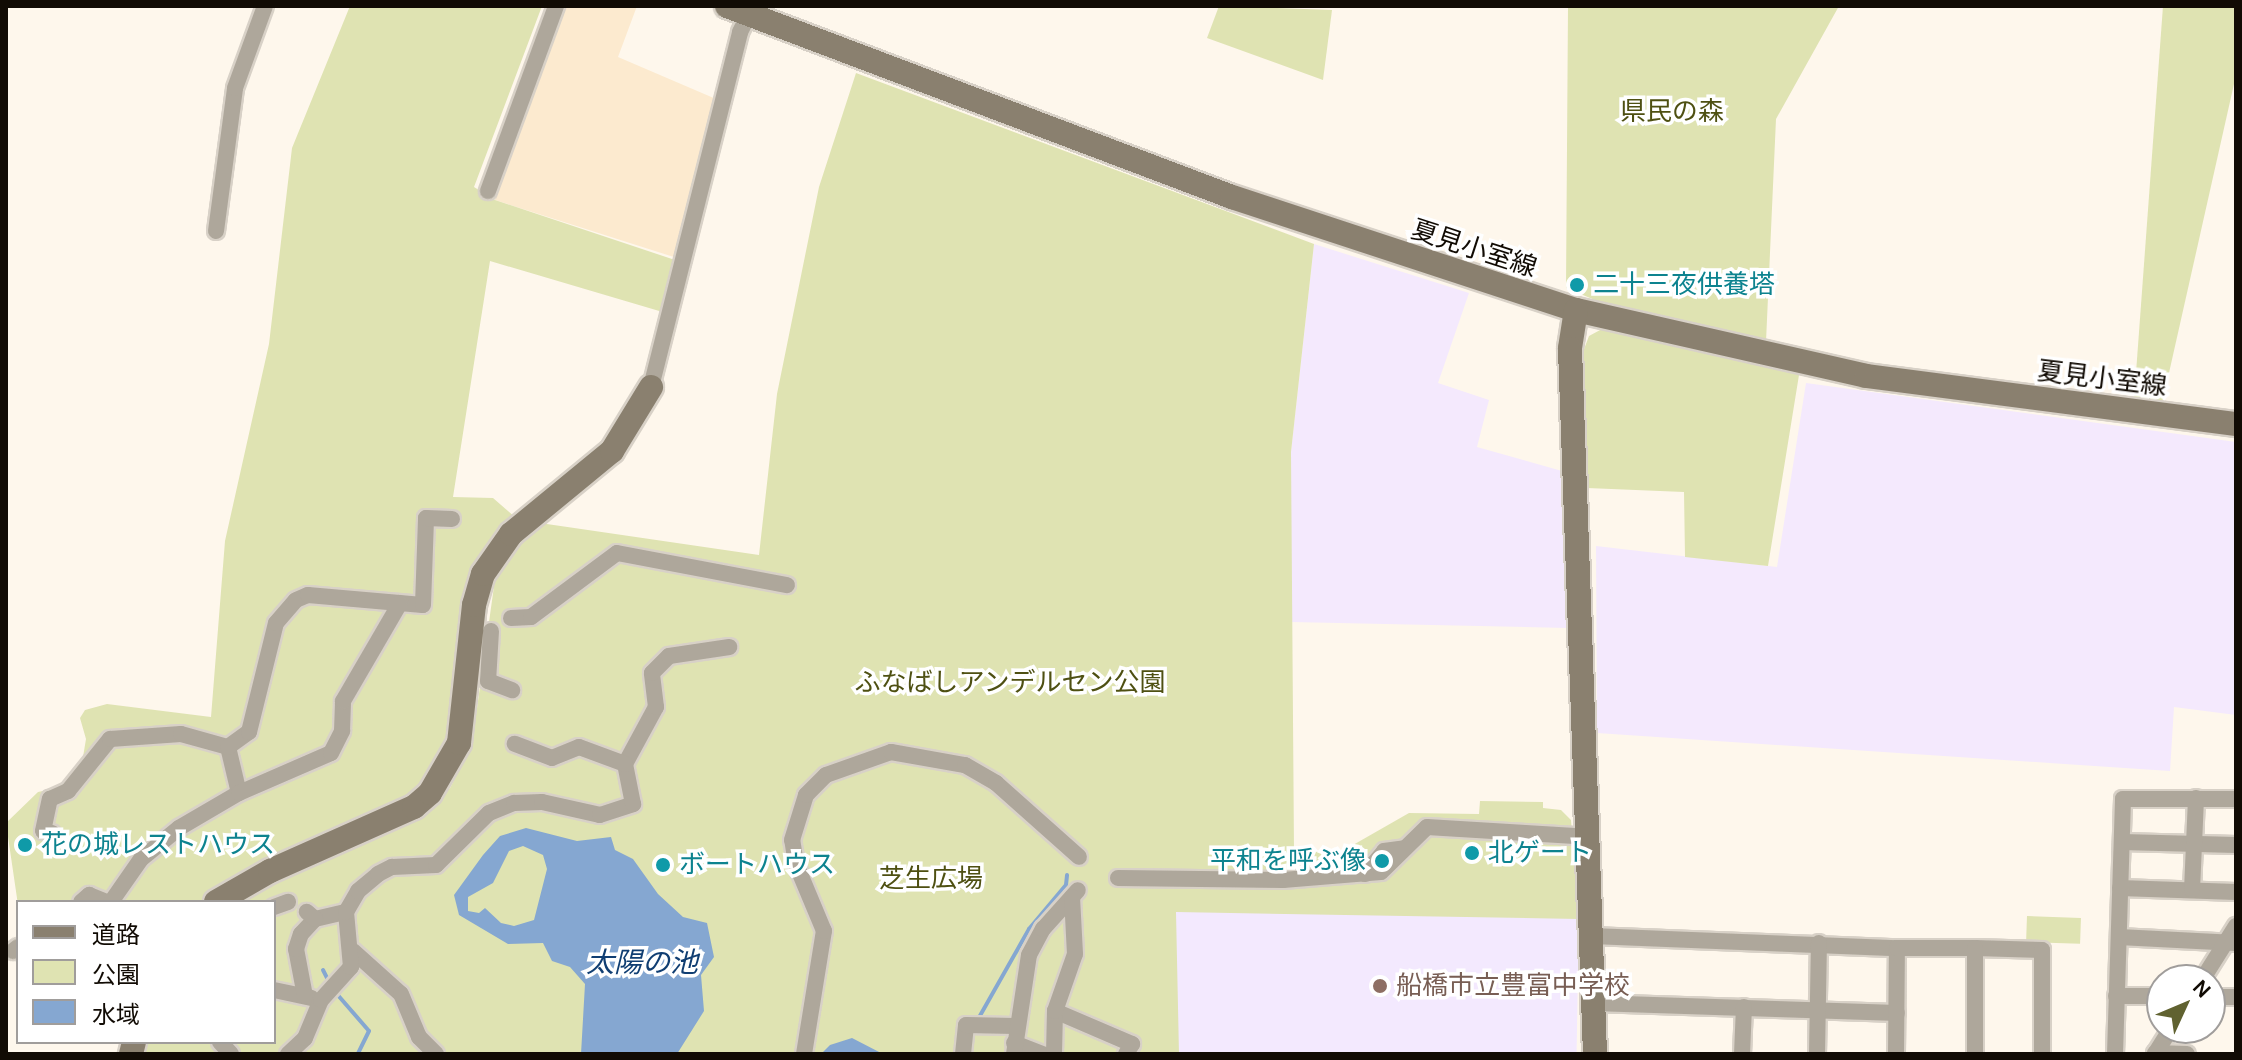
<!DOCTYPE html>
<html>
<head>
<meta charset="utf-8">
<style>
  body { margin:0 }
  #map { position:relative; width:2242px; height:1060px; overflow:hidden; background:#fef7ec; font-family:Karla,"Noto Sans JP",sans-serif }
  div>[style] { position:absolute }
  .built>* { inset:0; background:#fceacf }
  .industrial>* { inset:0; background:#f4e9fd }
  .education>* { inset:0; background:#f3e9fe; transform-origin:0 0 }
  .green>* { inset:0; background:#dfe3b2; transform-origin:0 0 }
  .water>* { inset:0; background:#85a7d1 }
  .stream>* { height:4px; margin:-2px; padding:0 2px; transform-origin:2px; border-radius:2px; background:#85a7d1 }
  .roads { filter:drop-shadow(2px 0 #d8d1c7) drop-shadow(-2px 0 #d8d1c7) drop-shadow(0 2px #d8d1c7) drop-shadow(0 -2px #d8d1c7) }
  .street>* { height:16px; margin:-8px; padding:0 8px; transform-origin:8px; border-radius:8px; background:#aea79b }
  .secondary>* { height:24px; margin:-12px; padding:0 12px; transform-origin:12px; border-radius:12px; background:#8a806f }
  .dots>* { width:22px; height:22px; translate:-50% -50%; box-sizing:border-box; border:4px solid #fff; border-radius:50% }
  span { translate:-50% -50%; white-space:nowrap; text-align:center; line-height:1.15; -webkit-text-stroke:7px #fff; paint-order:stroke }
  .park-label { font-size:26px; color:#4e5012 }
  .street-label { font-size:26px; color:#110b04 }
  .culture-label { font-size:26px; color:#0d838f }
  .left { translate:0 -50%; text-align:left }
  .right { translate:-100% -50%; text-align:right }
  .education-label { font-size:26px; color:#785e54 }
  .water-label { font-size:28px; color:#103e72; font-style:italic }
  .frame { position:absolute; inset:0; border:8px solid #110b04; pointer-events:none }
  .legend { position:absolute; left:16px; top:900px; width:260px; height:144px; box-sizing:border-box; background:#fff; border:2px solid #a09d9b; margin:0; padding:10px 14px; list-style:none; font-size:24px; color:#110b04 }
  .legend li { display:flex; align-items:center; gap:16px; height:40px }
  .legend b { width:40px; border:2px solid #a09d9b }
  .north { position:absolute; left:2146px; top:964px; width:80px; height:80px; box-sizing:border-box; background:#fff; border:2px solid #a09d9b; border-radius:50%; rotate:46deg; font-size:22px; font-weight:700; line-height:32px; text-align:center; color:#110b04 }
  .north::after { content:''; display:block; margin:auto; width:28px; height:36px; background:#606230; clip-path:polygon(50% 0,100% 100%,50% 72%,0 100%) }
</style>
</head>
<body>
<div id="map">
  <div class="built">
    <i style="clip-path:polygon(564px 6px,637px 6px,618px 57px,716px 99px,677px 258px,495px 200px,496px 184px)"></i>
  </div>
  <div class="industrial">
    <i style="clip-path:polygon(1314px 244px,1469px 293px,1438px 383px,1489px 400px,1477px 447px,1562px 471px,1568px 628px,1291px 622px,1291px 452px)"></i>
    <i style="clip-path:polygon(1806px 383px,2236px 442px,2236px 715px,2174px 707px,2170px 771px,1597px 733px,1596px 546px,1777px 567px)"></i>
  </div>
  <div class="education">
    <i style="left:1176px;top:911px;width:403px;height:143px;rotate:1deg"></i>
  </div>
  <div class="green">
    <i style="clip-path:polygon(350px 6px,542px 6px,474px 187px,495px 200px,681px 262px,666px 313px,490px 261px,453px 497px,493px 498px,516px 518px,505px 528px,455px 728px,418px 795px,204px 902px,18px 905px,6px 823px,38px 792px,66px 786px,82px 763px,86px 739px,80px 718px,85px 710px,107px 704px,211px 717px,225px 541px,269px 344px,292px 148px)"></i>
    <i style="clip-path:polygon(1219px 6px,1332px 10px,1323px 80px,1207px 38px)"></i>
    <i style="clip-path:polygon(1568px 6px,1839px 6px,1776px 119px,1766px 342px,1607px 305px,1566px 288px)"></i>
    <i style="clip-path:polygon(2163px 6px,2236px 6px,2236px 75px,2162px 404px,2134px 400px)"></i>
    <i style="clip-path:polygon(856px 73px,1314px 244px,1291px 452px,1294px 850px,1339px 853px,1409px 813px,1479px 814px,1480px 801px,1543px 802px,1543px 808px,1561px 810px,1571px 820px,1579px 919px,1176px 912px,1179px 1054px,142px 1054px,145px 1042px,274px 1042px,274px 902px,236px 902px,418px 814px,450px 788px,472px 744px,495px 579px,520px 541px,540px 523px,759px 555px,777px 394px,819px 187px)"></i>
    <i style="clip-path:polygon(1602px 329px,1799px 375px,1768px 566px,1685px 557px,1684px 492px,1587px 488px,1581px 357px,1589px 336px)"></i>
    <i style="left:2027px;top:916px;width:54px;height:26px;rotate:2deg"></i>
  </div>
  <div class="water">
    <i style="clip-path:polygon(evenodd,526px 828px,577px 841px,611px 837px,615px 850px,633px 859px,658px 894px,683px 917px,707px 923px,714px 957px,701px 975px,704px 1011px,677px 1054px,581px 1054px,585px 984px,570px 967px,552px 961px,543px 943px,508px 944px,459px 915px,454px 895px,483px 855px,500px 836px,526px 828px,523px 846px,543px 855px,547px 869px,534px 920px,514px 926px,501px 923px,485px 908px,479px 913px,468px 911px,468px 897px,493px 883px,509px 851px,523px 846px)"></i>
    <i style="clip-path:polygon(852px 1038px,883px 1054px,821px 1054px,830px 1045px)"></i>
  </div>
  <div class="stream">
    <i style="left:323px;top:970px;width:13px;rotate:63deg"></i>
    <i style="left:336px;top:993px;width:50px;rotate:49deg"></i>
    <i style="left:369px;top:1031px;width:25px;rotate:116deg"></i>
    <i style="left:977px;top:1021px;width:106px;rotate:-60.5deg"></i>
    <i style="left:1029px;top:929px;width:57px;rotate:-49.9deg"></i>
    <i style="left:1066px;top:885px;width:10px;rotate:-84deg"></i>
  </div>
  <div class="roads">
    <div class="street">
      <i style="left:488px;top:191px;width:197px;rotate:-69.8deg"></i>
      <i style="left:216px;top:231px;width:144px;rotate:-82.4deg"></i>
      <i style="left:235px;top:88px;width:87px;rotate:-69.9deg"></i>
      <i style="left:651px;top:387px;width:366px;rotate:-75.9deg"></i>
      <i style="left:740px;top:32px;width:27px;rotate:-63deg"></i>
      <i style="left:511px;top:618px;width:20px;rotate:-3deg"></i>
      <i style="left:531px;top:617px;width:107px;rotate:-36.7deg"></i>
      <i style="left:617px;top:553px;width:173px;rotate:10.7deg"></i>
      <i style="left:491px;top:631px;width:50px;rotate:93.4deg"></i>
      <i style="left:488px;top:681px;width:26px;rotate:21deg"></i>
      <i style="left:228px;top:747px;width:47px;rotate:76.6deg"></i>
      <i style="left:625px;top:764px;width:65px;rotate:-61.5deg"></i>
      <i style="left:656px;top:707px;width:34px;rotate:-97deg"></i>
      <i style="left:652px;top:673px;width:24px;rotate:-45deg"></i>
      <i style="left:669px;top:656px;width:61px;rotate:-8.5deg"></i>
      <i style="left:52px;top:833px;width:9px;rotate:-167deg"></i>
      <i style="left:43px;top:831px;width:33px;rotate:-78deg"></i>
      <i style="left:50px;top:799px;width:20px;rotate:-24deg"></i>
      <i style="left:68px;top:791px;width:67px;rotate:-51.1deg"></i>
      <i style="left:110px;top:739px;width:71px;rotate:-4deg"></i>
      <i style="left:181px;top:734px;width:49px;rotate:15.5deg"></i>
      <i style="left:228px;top:747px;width:26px;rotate:-36deg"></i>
      <i style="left:249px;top:732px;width:112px;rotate:-76.1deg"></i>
      <i style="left:276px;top:623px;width:30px;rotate:-49deg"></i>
      <i style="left:296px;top:600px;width:13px;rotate:-23deg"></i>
      <i style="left:308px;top:595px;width:115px;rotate:5deg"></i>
      <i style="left:423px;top:605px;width:87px;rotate:-88deg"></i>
      <i style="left:426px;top:518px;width:26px;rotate:2deg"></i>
      <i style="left:2122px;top:842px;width:114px;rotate:1.5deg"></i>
      <i style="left:1365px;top:874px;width:30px;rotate:-50deg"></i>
      <i style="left:1384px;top:851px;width:21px;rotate:-8deg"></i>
      <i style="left:1118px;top:878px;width:165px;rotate:0.7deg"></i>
      <i style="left:1283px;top:880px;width:98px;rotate:-4.7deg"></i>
      <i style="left:1381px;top:872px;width:64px;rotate:-44.4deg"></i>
      <i style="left:1427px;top:827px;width:148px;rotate:3.5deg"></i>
      <i style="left:2120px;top:888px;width:116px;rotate:2deg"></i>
      <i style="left:2192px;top:890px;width:92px;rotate:-87.5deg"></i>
      <i style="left:81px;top:902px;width:11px;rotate:-41deg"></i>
      <i style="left:89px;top:895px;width:18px;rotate:22deg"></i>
      <i style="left:111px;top:902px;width:52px;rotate:-55.1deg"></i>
      <i style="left:141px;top:859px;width:49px;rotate:-39.2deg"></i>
      <i style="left:179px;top:828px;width:69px;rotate:-30.3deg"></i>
      <i style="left:239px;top:793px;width:100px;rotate:-23.5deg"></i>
      <i style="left:331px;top:753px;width:25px;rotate:-63deg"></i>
      <i style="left:342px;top:731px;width:30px;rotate:-88deg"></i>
      <i style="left:343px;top:701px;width:113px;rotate:-59.8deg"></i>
      <i style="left:274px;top:907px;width:15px;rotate:-20deg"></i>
      <i style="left:315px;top:919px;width:32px;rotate:-13deg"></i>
      <i style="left:1592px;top:936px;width:305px;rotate:2.3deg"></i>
      <i style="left:2119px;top:937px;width:117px;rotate:2.9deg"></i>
      <i style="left:13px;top:951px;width:6px;rotate:-39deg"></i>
      <i style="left:353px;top:951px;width:64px;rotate:41.9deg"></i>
      <i style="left:401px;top:994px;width:47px;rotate:67.3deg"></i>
      <i style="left:419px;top:1037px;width:24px;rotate:45deg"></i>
      <i style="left:2202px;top:980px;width:64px;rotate:-57.8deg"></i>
      <i style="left:274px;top:990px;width:38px;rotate:12deg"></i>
      <i style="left:305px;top:996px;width:48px;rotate:-100.8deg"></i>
      <i style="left:296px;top:949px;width:16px;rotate:-72deg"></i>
      <i style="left:301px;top:934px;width:21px;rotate:-47deg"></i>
      <i style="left:315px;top:919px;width:11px;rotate:-139deg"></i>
      <i style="left:2116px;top:996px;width:46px"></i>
      <i style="left:2210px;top:997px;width:26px"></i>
      <i style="left:1594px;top:1003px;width:303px;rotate:1.9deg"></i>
      <i style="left:1055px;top:1011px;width:84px;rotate:23.2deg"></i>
      <i style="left:1132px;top:1044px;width:12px;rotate:121deg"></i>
      <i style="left:220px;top:1042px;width:16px;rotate:47deg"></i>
      <i style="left:1014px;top:1043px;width:31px;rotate:21deg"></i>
      <i style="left:2155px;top:1053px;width:32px;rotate:2deg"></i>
      <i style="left:288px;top:1054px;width:23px;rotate:-43deg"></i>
      <i style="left:305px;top:1038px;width:41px;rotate:-67.2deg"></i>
      <i style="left:321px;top:1000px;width:45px;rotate:-47.7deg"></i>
      <i style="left:351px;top:967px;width:55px;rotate:-95.2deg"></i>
      <i style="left:346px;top:912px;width:24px;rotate:-60deg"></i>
      <i style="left:358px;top:891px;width:26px;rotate:-40deg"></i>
      <i style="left:378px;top:874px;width:16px;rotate:-27deg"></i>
      <i style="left:392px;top:867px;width:44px;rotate:-2.6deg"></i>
      <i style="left:436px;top:865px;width:74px;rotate:-44.5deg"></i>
      <i style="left:489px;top:813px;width:27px;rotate:-22deg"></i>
      <i style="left:514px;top:803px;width:28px;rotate:-2deg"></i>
      <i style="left:542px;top:802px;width:59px;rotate:12.6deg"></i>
      <i style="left:600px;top:815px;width:35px;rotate:-18deg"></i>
      <i style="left:633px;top:804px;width:41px;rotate:-101.3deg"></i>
      <i style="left:625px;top:764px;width:49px;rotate:-159.7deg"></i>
      <i style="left:579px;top:747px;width:29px;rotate:158deg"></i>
      <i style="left:552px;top:758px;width:40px;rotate:-159deg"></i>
      <i style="left:804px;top:1054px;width:125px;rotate:-80.8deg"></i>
      <i style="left:824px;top:931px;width:73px;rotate:-112.7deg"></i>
      <i style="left:796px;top:864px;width:24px;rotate:-99deg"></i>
      <i style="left:792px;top:840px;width:47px;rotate:-72.7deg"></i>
      <i style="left:806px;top:795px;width:28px;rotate:-45deg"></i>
      <i style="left:826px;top:775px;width:69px;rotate:-19.5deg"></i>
      <i style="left:891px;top:752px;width:75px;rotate:10deg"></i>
      <i style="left:965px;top:765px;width:36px;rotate:30deg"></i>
      <i style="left:996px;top:783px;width:111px;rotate:41.7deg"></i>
      <i style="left:963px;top:1054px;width:29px;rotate:-84deg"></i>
      <i style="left:966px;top:1025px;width:49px;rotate:1.2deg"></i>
      <i style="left:1014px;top:1054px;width:100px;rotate:-81.4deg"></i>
      <i style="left:1029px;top:955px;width:30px;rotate:-62deg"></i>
      <i style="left:1043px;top:929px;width:52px;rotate:-48.1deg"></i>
      <i style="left:1054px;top:1054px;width:43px;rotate:-88.7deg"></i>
      <i style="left:1055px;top:1011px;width:60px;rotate:-70.7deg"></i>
      <i style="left:1075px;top:954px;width:57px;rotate:-93deg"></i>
      <i style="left:1742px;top:1054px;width:47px;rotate:-87.6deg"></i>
      <i style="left:1817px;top:1054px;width:111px;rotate:-89deg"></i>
      <i style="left:1896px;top:1054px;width:106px;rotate:-89.5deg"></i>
      <i style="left:1897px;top:948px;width:78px"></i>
      <i style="left:1975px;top:948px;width:67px;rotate:1.7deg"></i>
      <i style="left:2042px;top:950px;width:104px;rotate:90deg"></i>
      <i style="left:1975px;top:1054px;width:106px;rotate:-90deg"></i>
      <i style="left:2115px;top:1054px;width:255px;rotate:-88.2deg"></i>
      <i style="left:2123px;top:799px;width:113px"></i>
      <i style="left:2155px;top:1054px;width:31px;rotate:-58deg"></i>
    </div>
    <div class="secondary">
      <i style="left:727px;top:6px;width:540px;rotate:20.72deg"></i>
      <i style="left:1232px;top:197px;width:362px;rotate:18.2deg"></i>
      <i style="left:1576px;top:310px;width:297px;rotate:12.8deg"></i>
      <i style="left:1866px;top:376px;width:373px;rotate:7.4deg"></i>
      <i style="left:1576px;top:310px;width:39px;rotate:99deg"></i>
      <i style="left:1570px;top:349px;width:705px;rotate:87.97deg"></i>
      <i style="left:216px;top:902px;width:62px;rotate:-29.9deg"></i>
      <i style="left:270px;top:871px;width:158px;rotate:-24deg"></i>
      <i style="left:414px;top:807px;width:21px;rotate:-41deg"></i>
      <i style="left:430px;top:793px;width:58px;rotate:-59.9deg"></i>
      <i style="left:459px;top:743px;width:139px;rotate:-83.8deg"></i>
      <i style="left:474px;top:605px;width:32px;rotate:-74deg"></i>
      <i style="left:483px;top:574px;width:49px;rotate:-55deg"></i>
      <i style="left:511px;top:534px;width:131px;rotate:-39.4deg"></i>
      <i style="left:612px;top:451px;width:75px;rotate:-58.6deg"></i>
      <i style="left:131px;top:1054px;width:12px;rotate:-76deg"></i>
    </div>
  </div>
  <div class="dots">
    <i style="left:1577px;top:285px;background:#0f9aa8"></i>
    <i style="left:25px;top:845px;background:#0f9aa8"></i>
    <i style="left:1472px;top:853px;background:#0f9aa8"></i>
    <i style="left:1382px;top:861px;background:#0f9aa8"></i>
    <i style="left:663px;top:865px;background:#0f9aa8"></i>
    <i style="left:1380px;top:986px;background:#8d6e63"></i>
  </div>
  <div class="park-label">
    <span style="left:1672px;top:112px">県民の森</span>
    <span style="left:1010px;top:683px">ふなばしアンデルセン公園</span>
    <span style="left:931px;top:879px">芝生広場</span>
  </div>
  <div class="street-label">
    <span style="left:1474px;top:249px;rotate:18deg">夏見小室線</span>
    <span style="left:2102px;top:379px;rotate:7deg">夏見小室線</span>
  </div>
  <div class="culture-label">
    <span class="left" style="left:1593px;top:285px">二十三夜供養塔</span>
    <span class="left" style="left:41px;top:845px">花の城レストハウス</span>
    <span class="left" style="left:1488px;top:853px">北ゲート</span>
    <span class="right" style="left:1366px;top:861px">平和を呼ぶ像</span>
    <span class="left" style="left:679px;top:865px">ボートハウス</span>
  </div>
  <div class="education-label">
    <span class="left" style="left:1396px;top:986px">船橋市立豊富中学校</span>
  </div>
  <div class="water-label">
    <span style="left:642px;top:963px">太陽の池</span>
  </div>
  <div class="frame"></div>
  <ul class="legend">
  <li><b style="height:10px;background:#8a806f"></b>道路</li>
  <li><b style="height:22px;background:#dfe3b2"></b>公園</li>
  <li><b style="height:22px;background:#85a7d1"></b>水域</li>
  </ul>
  <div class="north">N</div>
</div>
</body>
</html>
